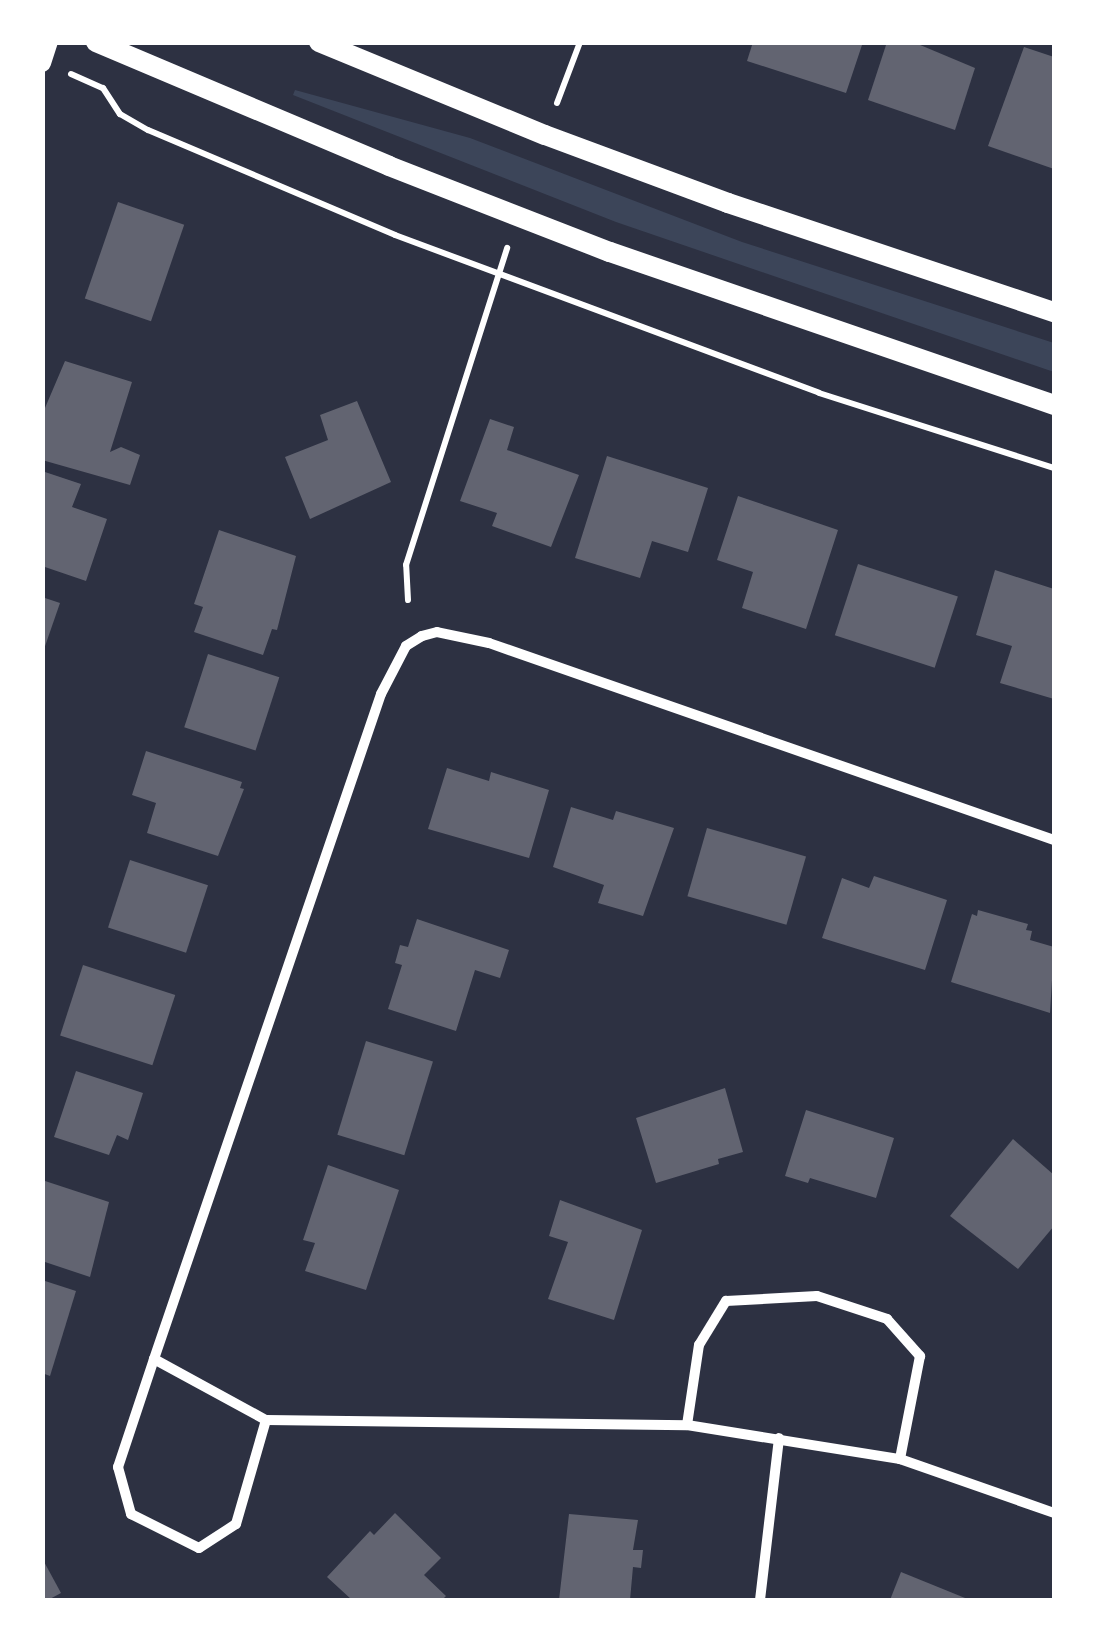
<!DOCTYPE html>
<html>
<head>
<meta charset="utf-8">
<style>
  body { margin:0 }
  #map { position:relative; width:1097px; height:1643px; overflow:hidden; background:#2d3142; font-family:Signika,sans-serif }
  div>[style] { position:absolute }
  .green>* { inset:0; background:#3c4559 }
  .building>* { inset:0; background:#626471; transform-origin:0 0 }
  .path>* { height:6px; margin:-3px; padding:0 3px; transform-origin:3px; border-radius:3px; background:#fff }
  .minor>* { height:10px; margin:-5px; padding:0 5px; transform-origin:5px; border-radius:5px; background:#fff }
  .tertiary>* { height:18px; margin:-9px; padding:0 9px; transform-origin:9px; border-radius:9px; background:#fff }
  .secondary>* { height:20px; margin:-10px; padding:0 10px; transform-origin:10px; border-radius:10px; background:#fff }
  span { translate:-50% -50%; white-space:nowrap; text-align:center; line-height:1.15; -webkit-text-stroke:8px #fff; paint-order:stroke }
  .frame { position:absolute; inset:0; border:45px solid #fff; pointer-events:none }
</style>
</head>
<body>
<div id="map">
  <div class="green">
    <i style="clip-path:polygon(295px 90px,470px 138px,742px 242px,1054px 343px,1054px 372px,616px 222px,293px 95px)"></i>
  </div>
  <div class="building">
    <i style="clip-path:polygon(753px 42px,863px 42px,846px 93px,747px 61px)"></i>
    <i style="clip-path:polygon(887px 42px,913px 42px,975px 68px,955px 130px,868px 100px)"></i>
    <i style="clip-path:polygon(1024px 47px,1054px 57px,1054px 169px,988px 146px)"></i>
    <i style="left:118px;top:202px;width:70px;height:102px;rotate:19deg"></i>
    <i style="clip-path:polygon(65px 361px,132px 382px,110px 452px,121px 447px,140px 455px,130px 485px,42px 460px,42px 415px)"></i>
    <i style="clip-path:polygon(357px 401px,391px 482px,310px 519px,285px 457px,328px 440px,320px 415px)"></i>
    <i style="clip-path:polygon(490px 419px,514px 427px,507px 450px,579px 475px,551px 547px,492px 526px,497px 513px,460px 501px)"></i>
    <i style="clip-path:polygon(607px 456px,708px 488px,688px 552px,652px 541px,640px 578px,575px 558px)"></i>
    <i style="clip-path:polygon(42px 471px,81px 484px,72px 507px,107px 519px,86px 581px,42px 566px)"></i>
    <i style="clip-path:polygon(738px 496px,838px 530px,806px 629px,742px 608px,753px 572px,717px 560px)"></i>
    <i style="clip-path:polygon(219px 530px,296px 556px,277px 630px,272px 629px,263px 655px,194px 632px,203px 607px,194px 604px)"></i>
    <i style="left:858px;top:564px;width:105px;height:75px;rotate:18deg"></i>
    <i style="clip-path:polygon(995px 570px,1054px 589px,1054px 699px,1000px 683px,1012px 646px,976px 635px)"></i>
    <i style="clip-path:polygon(42px 597px,60px 603px,43px 652px,42px 652px)"></i>
    <i style="left:208px;top:654px;width:75px;height:77px;rotate:18deg"></i>
    <i style="clip-path:polygon(146px 751px,242px 782px,240px 788px,244px 789px,218px 856px,147px 833px,156px 803px,132px 795px)"></i>
    <i style="clip-path:polygon(447px 768px,489px 781px,491px 772px,549px 790px,529px 858px,428px 829px)"></i>
    <i style="clip-path:polygon(571px 807px,613px 820px,616px 811px,674px 828px,643px 916px,598px 903px,604px 885px,553px 867px)"></i>
    <i style="left:707px;top:828px;width:103px;height:71px;rotate:16deg"></i>
    <i style="left:130px;top:860px;width:82px;height:71px;rotate:18deg"></i>
    <i style="clip-path:polygon(874px 876px,947px 900px,925px 970px,822px 938px,842px 878px,869px 888px)"></i>
    <i style="clip-path:polygon(978px 910px,1028px 924px,1026px 930px,1032px 931px,1030px 940px,1054px 947px,1050px 1013px,951px 982px,972px 914px,977px 916px)"></i>
    <i style="clip-path:polygon(417px 919px,509px 950px,500px 978px,475px 970px,456px 1031px,388px 1009px,402px 965px,395px 963px,400px 945px,408px 947px)"></i>
    <i style="left:83px;top:965px;width:97px;height:74px;rotate:18deg"></i>
    <i style="left:366px;top:1041px;width:70px;height:98px;rotate:17deg"></i>
    <i style="clip-path:polygon(76px 1071px,143px 1093px,128px 1140px,117px 1135px,109px 1155px,54px 1137px)"></i>
    <i style="clip-path:polygon(725px 1088px,743px 1152px,718px 1159px,719px 1164px,656px 1183px,636px 1118px)"></i>
    <i style="clip-path:polygon(806px 1110px,894px 1138px,876px 1198px,810px 1178px,808px 1183px,785px 1176px)"></i>
    <i style="clip-path:polygon(1013px 1139px,1054px 1175px,1054px 1226px,1018px 1269px,950px 1216px)"></i>
    <i style="clip-path:polygon(328px 1165px,399px 1190px,366px 1290px,305px 1271px,315px 1243px,303px 1240px)"></i>
    <i style="clip-path:polygon(42px 1180px,109px 1202px,90px 1277px,42px 1261px)"></i>
    <i style="clip-path:polygon(560px 1200px,642px 1230px,614px 1320px,548px 1299px,568px 1242px,549px 1236px)"></i>
    <i style="clip-path:polygon(42px 1280px,76px 1291px,50px 1376px,42px 1373px)"></i>
    <i style="clip-path:polygon(395px 1513px,441px 1558px,424px 1575px,446px 1596px,442px 1600px,352px 1600px,327px 1577px,370px 1531px,374px 1535px)"></i>
    <i style="clip-path:polygon(569px 1514px,638px 1520px,633px 1550px,643px 1550px,641px 1568px,633px 1567px,630px 1600px,559px 1600px)"></i>
    <i style="clip-path:polygon(42px 1558px,61px 1593px,48px 1600px,42px 1600px)"></i>
    <i style="clip-path:polygon(901px 1572px,970px 1600px,890px 1600px)"></i>
  </div>
  <div class="path">
    <i style="left:71px;top:74px;width:35px;rotate:24deg"></i>
    <i style="left:103px;top:88px;width:31px;rotate:57deg"></i>
    <i style="left:120px;top:114px;width:32px;rotate:30deg"></i>
    <i style="left:148px;top:130px;width:268px;rotate:23deg"></i>
    <i style="left:395px;top:235px;width:452px;rotate:20.4deg"></i>
    <i style="left:819px;top:393px;width:247px;rotate:17.7deg"></i>
    <i style="left:557px;top:103px;width:65px;rotate:-69.3deg"></i>
    <i style="left:408px;top:600px;width:35px;rotate:-93deg"></i>
    <i style="left:406px;top:565px;width:333px;rotate:-72.3deg"></i>
  </div>
  <div class="minor">
    <i style="left:1054px;top:840px;width:598px;rotate:-160.78deg"></i>
    <i style="left:489px;top:643px;width:53px;rotate:-168.1deg"></i>
    <i style="left:437px;top:632px;width:16px;rotate:165deg"></i>
    <i style="left:422px;top:636px;width:19px;rotate:148deg"></i>
    <i style="left:406px;top:646px;width:54px;rotate:117.5deg"></i>
    <i style="left:381px;top:694px;width:703px;rotate:108.85deg"></i>
    <i style="left:154px;top:1359px;width:128px;rotate:28.6deg"></i>
    <i style="left:266px;top:1420px;width:421px;rotate:0.7deg"></i>
    <i style="left:687px;top:1425px;width:216px;rotate:9.1deg"></i>
    <i style="left:900px;top:1459px;width:163px;rotate:19.3deg"></i>
    <i style="left:154px;top:1359px;width:114px;rotate:108.4deg"></i>
    <i style="left:118px;top:1467px;width:49px;rotate:74.5deg"></i>
    <i style="left:131px;top:1514px;width:76px;rotate:26.6deg"></i>
    <i style="left:199px;top:1548px;width:44px;rotate:-33deg"></i>
    <i style="left:236px;top:1524px;width:108px;rotate:-73.9deg"></i>
    <i style="left:687px;top:1425px;width:81px;rotate:-81.5deg"></i>
    <i style="left:699px;top:1345px;width:52px;rotate:-58.5deg"></i>
    <i style="left:726px;top:1301px;width:91px;rotate:-3.1deg"></i>
    <i style="left:817px;top:1296px;width:74px;rotate:18.2deg"></i>
    <i style="left:887px;top:1319px;width:50px;rotate:48.3deg"></i>
    <i style="left:920px;top:1356px;width:105px;rotate:101deg"></i>
    <i style="left:760px;top:1600px;width:163px;rotate:-83.3deg"></i>
  </div>
  <div class="tertiary">
    <i style="left:42px;top:63px;width:22px;rotate:-72deg"></i>
  </div>
  <div class="secondary">
    <i style="left:96px;top:42px;width:318px;rotate:22.9deg"></i>
    <i style="left:389px;top:166px;width:237px;rotate:21.3deg"></i>
    <i style="left:610px;top:252px;width:470px;rotate:19deg"></i>
    <i style="left:319px;top:42px;width:244px;rotate:22.4deg"></i>
    <i style="left:545px;top:135px;width:195px;rotate:20.4deg"></i>
    <i style="left:728px;top:203px;width:344px;rotate:18.5deg"></i>
  </div>
  <div class="frame"></div>
</div>
</body>
</html>
